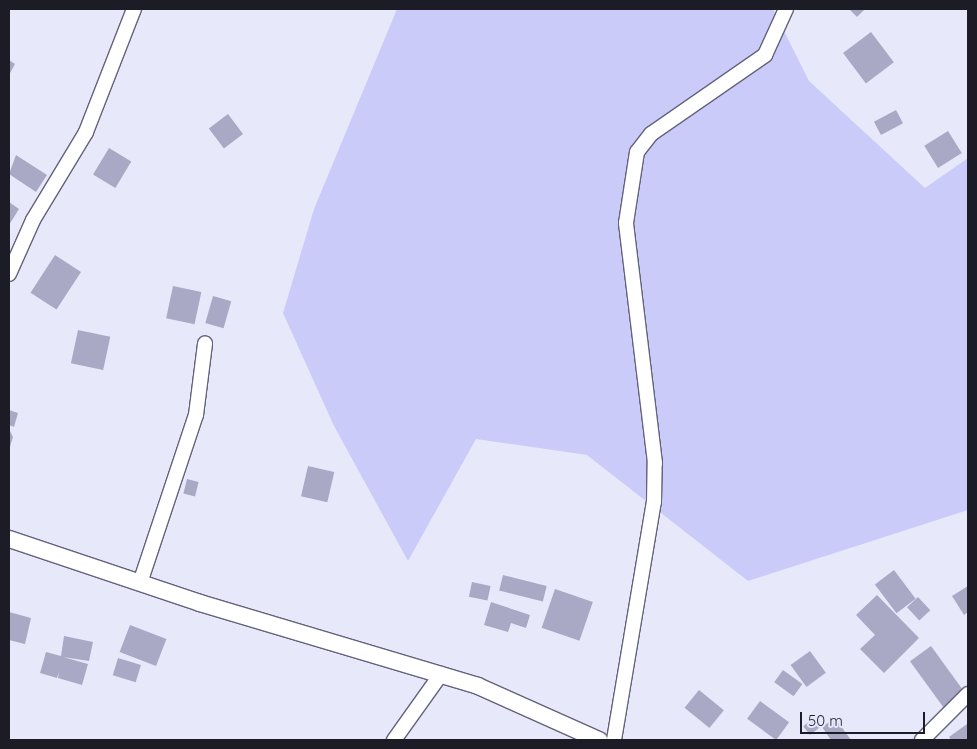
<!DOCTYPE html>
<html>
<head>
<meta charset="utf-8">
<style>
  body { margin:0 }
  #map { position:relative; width:977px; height:749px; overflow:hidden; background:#e8e8fb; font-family:Quicksand,sans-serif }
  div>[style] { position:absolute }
  .green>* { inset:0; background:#cbcbfa }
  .building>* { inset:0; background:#a9a9c6; transform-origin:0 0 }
  .roads { filter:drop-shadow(1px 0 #62627c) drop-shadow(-1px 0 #62627c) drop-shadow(0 1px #62627c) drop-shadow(0 -1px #62627c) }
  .minor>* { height:14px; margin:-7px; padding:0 7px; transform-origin:7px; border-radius:7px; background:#fff }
  .tertiary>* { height:16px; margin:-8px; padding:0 8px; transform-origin:8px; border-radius:8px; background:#fff }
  span { translate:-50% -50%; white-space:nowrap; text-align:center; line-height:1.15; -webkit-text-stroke:4.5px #e8e8fb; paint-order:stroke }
  .frame { position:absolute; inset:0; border:10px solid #1c1c27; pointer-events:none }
  .scale { position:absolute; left:800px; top:712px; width:125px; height:22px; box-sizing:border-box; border:2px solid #1c1c27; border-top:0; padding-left:6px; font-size:15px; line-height:18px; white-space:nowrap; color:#1c1c27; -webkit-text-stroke:4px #e8e8fb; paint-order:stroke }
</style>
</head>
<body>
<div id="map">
  <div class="green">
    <i style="clip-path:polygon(397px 9px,773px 9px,809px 81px,925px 188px,968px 158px,968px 510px,748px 581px,587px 455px,476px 439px,408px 561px,334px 426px,283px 313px,314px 209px)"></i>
  </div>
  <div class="building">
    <i style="clip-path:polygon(849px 9px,865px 9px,857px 17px)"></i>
    <i style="left:871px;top:32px;width:38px;height:35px;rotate:53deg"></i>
    <i style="clip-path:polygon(9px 60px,15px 64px,9px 75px)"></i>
    <i style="left:896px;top:110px;width:15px;height:25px;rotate:62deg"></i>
    <i style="left:228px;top:114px;width:25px;height:24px;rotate:53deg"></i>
    <i style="left:948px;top:131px;width:26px;height:28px;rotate:58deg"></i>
    <i style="left:109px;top:148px;width:26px;height:31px;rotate:31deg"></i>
    <i style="clip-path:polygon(16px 155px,47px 175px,36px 192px,9px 174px)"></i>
    <i style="clip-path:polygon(9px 202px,19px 209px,9px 225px)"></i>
    <i style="left:55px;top:255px;width:31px;height:45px;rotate:33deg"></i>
    <i style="left:173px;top:286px;width:29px;height:33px;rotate:12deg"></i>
    <i style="left:213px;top:296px;width:19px;height:28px;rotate:16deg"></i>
    <i style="left:78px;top:330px;width:33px;height:34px;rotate:12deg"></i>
    <i style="clip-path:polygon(9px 410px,18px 413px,14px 427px,9px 425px)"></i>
    <i style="clip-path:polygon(9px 429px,13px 437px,9px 450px)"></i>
    <i style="left:308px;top:466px;width:27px;height:31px;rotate:13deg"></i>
    <i style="left:187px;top:479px;width:12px;height:15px;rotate:14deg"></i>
    <i style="left:894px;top:570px;width:36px;height:24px;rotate:53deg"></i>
    <i style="left:503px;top:575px;width:45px;height:16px;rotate:14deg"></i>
    <i style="left:472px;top:582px;width:19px;height:15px;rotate:12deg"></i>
    <i style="clip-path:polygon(968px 586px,968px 612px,964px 615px,952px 596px)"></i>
    <i style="left:555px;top:589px;width:40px;height:41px;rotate:19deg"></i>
    <i style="clip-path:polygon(877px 595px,919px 638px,884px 673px,860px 649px,875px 635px,856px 615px)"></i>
    <i style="left:918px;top:597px;width:18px;height:15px;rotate:47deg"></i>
    <i style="clip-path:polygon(491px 602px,530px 615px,526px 628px,511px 623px,508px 632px,484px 625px)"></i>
    <i style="clip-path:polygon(9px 612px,31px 618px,25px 644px,9px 640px)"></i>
    <i style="left:130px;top:625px;width:39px;height:29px;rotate:21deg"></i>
    <i style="clip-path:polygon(64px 636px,93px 642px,89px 661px,63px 657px,88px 664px,82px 685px,58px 678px,59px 672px,57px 678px,40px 673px,46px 652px,61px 656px)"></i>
    <i style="left:931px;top:646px;width:59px;height:26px;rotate:54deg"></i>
    <i style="left:810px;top:651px;width:27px;height:24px;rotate:54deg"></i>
    <i style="left:118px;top:658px;width:24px;height:18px;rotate:17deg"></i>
    <i style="left:783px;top:670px;width:24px;height:15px;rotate:36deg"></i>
    <i style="left:699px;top:690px;width:32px;height:23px;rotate:39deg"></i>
    <i style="left:760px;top:701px;width:36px;height:22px;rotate:36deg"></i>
    <i style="left:815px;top:717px;width:11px;height:15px;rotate:52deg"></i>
    <i style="clip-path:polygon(835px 718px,851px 740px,831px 740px,822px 727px)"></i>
    <i style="clip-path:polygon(967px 724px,968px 740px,951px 740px,949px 737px)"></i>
  </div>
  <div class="roads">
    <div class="minor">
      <i style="left:9px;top:274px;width:59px;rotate:-66deg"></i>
      <i style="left:33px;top:220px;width:103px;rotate:-58.9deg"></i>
      <i style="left:86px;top:132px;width:132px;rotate:-68.7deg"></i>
      <i style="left:140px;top:583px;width:177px;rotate:-71.6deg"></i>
      <i style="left:196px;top:415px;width:72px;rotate:-82.8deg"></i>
      <i style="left:394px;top:740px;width:81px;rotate:-54.5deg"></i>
      <i style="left:614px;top:740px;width:241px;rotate:-80.5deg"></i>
      <i style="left:654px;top:502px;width:39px;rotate:-89deg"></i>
      <i style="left:655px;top:463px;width:242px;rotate:-96.9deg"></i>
      <i style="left:626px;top:223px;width:72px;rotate:-81.2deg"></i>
      <i style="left:637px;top:152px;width:23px;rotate:-52deg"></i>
      <i style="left:651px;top:134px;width:139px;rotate:-34.7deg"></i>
      <i style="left:765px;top:55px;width:51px;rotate:-65.5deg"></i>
      <i style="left:922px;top:740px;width:65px;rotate:-45deg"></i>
    </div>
    <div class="tertiary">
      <i style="left:9px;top:539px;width:201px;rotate:18.5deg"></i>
      <i style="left:200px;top:603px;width:290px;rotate:16.6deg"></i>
      <i style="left:478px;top:686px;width:133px;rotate:24.1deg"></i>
    </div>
  </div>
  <div class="frame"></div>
  <div class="scale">50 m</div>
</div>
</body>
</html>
